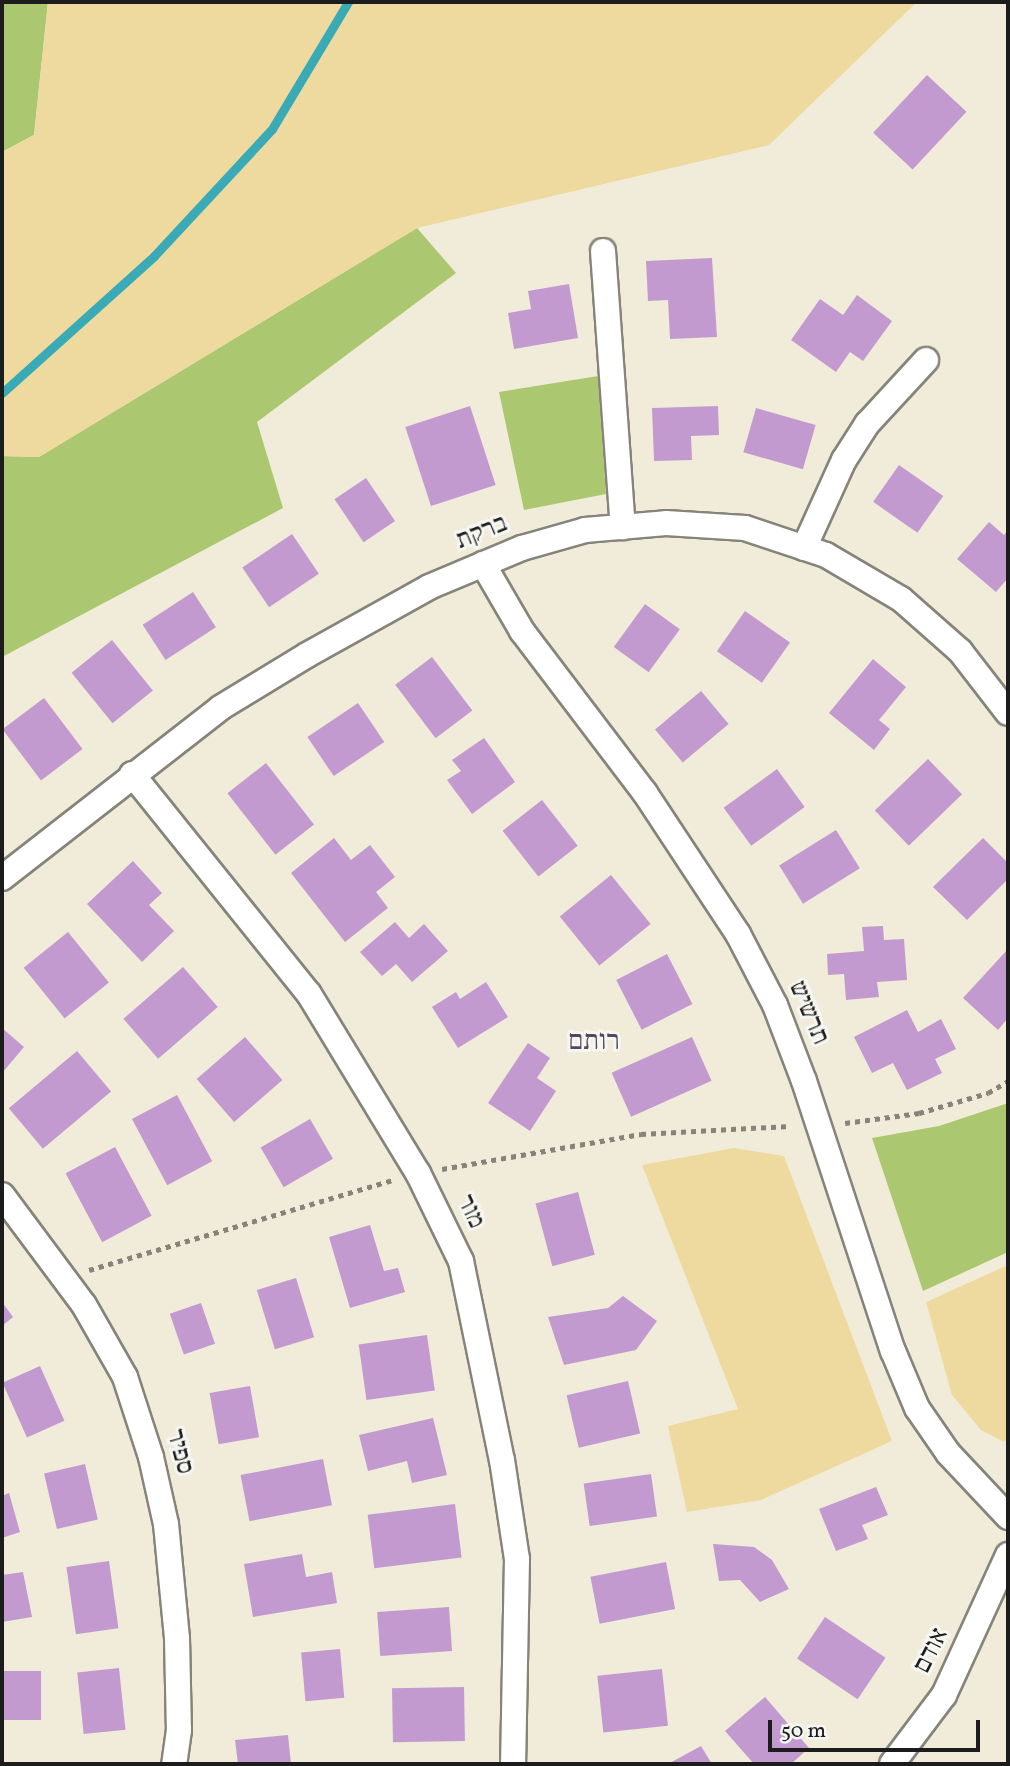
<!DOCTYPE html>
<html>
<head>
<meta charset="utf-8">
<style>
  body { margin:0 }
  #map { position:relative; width:1010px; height:1766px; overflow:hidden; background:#f0ecd9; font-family:Vollkorn,"Frank Ruhl Libre",serif }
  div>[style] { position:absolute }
  .green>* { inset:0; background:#abc870 }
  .sand>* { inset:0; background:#eeda9e }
  .stream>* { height:9px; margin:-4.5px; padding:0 4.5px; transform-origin:4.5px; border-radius:4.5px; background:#39aab6 }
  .building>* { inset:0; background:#c39acf; transform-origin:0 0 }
  .path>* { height:4.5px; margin-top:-2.25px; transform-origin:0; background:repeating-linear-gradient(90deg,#86847a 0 5px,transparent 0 10px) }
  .roads { filter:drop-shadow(2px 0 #86847a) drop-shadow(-2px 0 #86847a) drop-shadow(0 2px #86847a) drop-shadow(0 -2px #86847a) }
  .street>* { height:24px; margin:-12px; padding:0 12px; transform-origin:12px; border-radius:12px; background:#fff }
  span { translate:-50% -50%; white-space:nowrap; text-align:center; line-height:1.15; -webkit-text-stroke:6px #f6f6f2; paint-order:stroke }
  .street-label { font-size:26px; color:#1c1c1c }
  .neighbourhood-label { font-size:28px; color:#56485b }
  .frame { position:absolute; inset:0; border:4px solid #1c1c1c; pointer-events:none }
  .scale { position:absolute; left:768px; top:1720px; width:212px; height:32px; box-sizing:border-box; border:4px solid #1c1c1c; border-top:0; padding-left:9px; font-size:21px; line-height:24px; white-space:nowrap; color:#1c1c1c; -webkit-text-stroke:5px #f6f6f2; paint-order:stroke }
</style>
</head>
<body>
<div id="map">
  <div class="green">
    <i style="clip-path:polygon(2px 2px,48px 2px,34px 135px,2px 152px)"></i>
    <i style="clip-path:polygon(417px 228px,456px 273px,257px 422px,283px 508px,2px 657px,2px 456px,39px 457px)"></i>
    <i style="clip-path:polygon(598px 376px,606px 494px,524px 510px,499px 392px)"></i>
    <i style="clip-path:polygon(1008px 1103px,1008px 1252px,923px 1291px,872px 1138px,939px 1126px)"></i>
  </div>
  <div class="sand">
    <i style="clip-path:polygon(48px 2px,917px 2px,769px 145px,417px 228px,39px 457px,2px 456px,2px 152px,34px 135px)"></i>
    <i style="clip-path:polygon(734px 1148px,784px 1156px,892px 1441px,761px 1500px,687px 1512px,668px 1426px,738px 1409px,642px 1165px)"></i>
    <i style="clip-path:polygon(1008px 1265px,1008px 1438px,1004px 1442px,981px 1430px,952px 1395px,926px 1302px)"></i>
  </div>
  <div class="stream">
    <i style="left:2px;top:393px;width:205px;rotate:-42deg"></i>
    <i style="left:154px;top:256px;width:173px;rotate:-47.1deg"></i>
    <i style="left:272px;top:129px;width:148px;rotate:-59.1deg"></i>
  </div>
  <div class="building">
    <i style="left:927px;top:75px;width:54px;height:79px;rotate:43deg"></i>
    <i style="clip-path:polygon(712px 258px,717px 337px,670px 339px,668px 300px,648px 301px,646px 261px)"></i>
    <i style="clip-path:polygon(569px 284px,578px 338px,514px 349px,508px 313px,531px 309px,528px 291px)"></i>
    <i style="clip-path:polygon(857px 295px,892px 321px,863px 361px,850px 352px,836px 372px,791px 340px,820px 299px,843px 315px)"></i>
    <i style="left:470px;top:406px;width:83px;height:68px;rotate:72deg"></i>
    <i style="clip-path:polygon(718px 406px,719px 435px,691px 436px,692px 460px,654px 461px,652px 408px)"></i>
    <i style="left:756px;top:408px;width:62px;height:46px;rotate:16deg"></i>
    <i style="left:899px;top:465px;width:54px;height:45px;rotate:35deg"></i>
    <i style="left:366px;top:478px;width:52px;height:38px;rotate:56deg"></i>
    <i style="clip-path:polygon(989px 522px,1004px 535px,1008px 530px,1008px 578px,996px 592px,957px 559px)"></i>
    <i style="left:292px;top:534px;width:48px;height:60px;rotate:56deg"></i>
    <i style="left:193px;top:592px;width:42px;height:60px;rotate:57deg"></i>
    <i style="left:645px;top:604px;width:43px;height:53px;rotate:36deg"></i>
    <i style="left:745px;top:611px;width:55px;height:49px;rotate:35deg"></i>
    <i style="left:112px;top:640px;width:65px;height:52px;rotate:51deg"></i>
    <i style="left:432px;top:657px;width:67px;height:46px;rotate:53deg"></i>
    <i style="clip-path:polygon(873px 659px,906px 687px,879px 720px,890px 729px,874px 750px,829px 713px)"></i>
    <i style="left:701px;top:691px;width:43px;height:60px;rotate:50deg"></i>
    <i style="left:44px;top:698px;width:64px;height:52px;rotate:53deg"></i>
    <i style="left:358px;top:703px;width:47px;height:61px;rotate:56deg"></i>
    <i style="clip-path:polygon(484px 738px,515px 782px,472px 814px,447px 780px,461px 771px,452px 760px)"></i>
    <i style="left:928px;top:759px;width:49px;height:74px;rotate:46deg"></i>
    <i style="left:266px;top:763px;width:78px;height:49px;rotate:52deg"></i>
    <i style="left:777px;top:769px;width:47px;height:66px;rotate:54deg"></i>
    <i style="left:542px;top:800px;width:58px;height:50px;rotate:52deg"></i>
    <i style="left:836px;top:830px;width:45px;height:67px;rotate:58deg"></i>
    <i style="clip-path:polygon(334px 838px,351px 860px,370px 845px,395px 877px,376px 892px,388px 908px,345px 942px,291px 873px)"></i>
    <i style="clip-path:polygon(983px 838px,1008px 863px,1008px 879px,967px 920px,933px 887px)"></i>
    <i style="clip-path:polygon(133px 861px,162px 893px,149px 905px,174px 931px,142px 962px,87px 904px)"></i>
    <i style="left:611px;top:875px;width:63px;height:66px;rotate:51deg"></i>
    <i style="clip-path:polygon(395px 922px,409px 938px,424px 924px,448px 951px,412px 982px,396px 964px,382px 976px,360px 952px)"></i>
    <i style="clip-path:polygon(883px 926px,884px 940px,904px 939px,907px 980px,877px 982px,879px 997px,846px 1000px,844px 974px,828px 975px,827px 954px,864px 951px,862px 927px)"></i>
    <i style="left:68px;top:932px;width:65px;height:57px;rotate:51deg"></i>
    <i style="clip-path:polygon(1008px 949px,1008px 1018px,998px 1030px,963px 998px)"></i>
    <i style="left:667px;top:954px;width:56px;height:57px;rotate:63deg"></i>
    <i style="left:183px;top:967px;width:53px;height:79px;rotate:49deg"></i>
    <i style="clip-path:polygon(486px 982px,508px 1017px,458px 1048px,432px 1007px,456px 992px,460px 999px)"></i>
    <i style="clip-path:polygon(907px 1010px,918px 1032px,941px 1019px,956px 1049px,935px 1059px,942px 1073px,907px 1090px,893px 1063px,872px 1073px,854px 1037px)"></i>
    <i style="clip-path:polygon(2px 1028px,24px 1047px,2px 1073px)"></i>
    <i style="left:245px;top:1037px;width:57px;height:64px;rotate:49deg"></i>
    <i style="left:692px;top:1037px;width:48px;height:88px;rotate:66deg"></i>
    <i style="clip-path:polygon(528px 1043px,550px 1058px,537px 1078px,556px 1091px,530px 1131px,488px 1103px)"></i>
    <i style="left:77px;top:1051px;width:53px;height:89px;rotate:50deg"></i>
    <i style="left:177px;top:1095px;width:75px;height:51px;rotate:62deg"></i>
    <i style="left:310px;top:1119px;width:46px;height:57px;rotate:60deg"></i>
    <i style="left:115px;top:1147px;width:78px;height:56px;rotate:62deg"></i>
    <i style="left:578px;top:1192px;width:65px;height:44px;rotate:75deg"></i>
    <i style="clip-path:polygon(370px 1225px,384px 1271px,398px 1268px,405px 1292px,350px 1308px,329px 1237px)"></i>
    <i style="left:296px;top:1278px;width:62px;height:41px;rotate:73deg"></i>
    <i style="clip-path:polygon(623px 1296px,657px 1321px,636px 1350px,564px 1365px,548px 1317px,608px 1308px)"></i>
    <i style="clip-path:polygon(2px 1302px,13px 1317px,2px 1326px)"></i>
    <i style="left:201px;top:1303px;width:43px;height:33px;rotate:71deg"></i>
    <i style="left:427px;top:1335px;width:56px;height:69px;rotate:82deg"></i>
    <i style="left:40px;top:1366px;width:60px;height:41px;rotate:66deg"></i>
    <i style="left:628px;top:1381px;width:54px;height:63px;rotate:77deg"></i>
    <i style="left:250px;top:1386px;width:52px;height:41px;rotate:80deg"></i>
    <i style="clip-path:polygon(433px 1418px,447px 1475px,412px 1483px,407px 1461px,368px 1471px,359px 1435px)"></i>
    <i style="left:323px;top:1459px;width:47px;height:84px;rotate:79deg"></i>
    <i style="left:85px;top:1464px;width:57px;height:42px;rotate:77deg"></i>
    <i style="left:651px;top:1474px;width:43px;height:68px;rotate:82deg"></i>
    <i style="clip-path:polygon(876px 1487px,888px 1515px,862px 1525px,868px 1539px,836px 1551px,819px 1509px)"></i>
    <i style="clip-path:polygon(9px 1493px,20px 1532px,2px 1538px,2px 1496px)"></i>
    <i style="left:455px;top:1504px;width:54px;height:88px;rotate:83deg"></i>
    <i style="clip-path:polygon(713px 1544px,754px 1547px,772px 1560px,789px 1589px,760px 1602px,740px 1580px,719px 1581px)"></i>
    <i style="clip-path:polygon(302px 1554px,306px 1577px,332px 1572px,337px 1603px,253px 1617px,244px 1564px)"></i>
    <i style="left:109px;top:1561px;width:68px;height:43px;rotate:82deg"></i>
    <i style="left:666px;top:1562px;width:48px;height:77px;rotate:79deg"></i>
    <i style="clip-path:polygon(23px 1572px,32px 1617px,2px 1622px,2px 1575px)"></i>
    <i style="left:449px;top:1607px;width:44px;height:72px;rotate:86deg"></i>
    <i style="left:825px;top:1617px;width:73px;height:50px;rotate:34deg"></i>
    <i style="left:340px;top:1649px;width:49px;height:39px;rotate:85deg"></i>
    <i style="left:119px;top:1668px;width:62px;height:42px;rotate:84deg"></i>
    <i style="left:662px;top:1669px;width:57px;height:65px;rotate:84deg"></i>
    <i style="left:2px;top:1671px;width:39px;height:49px"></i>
    <i style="left:464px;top:1687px;width:54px;height:72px;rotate:89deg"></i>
    <i style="clip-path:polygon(765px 1697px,809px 1748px,791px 1764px,754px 1764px,725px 1731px)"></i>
    <i style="clip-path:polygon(288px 1735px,291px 1764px,238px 1764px,235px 1740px)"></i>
    <i style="clip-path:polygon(701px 1746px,712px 1764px,668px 1764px)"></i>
  </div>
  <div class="path">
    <i style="left:845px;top:1123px;width:75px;rotate:-7.7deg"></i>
    <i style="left:919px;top:1113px;width:72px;rotate:-16.2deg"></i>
    <i style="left:988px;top:1093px;width:23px;rotate:-31deg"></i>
    <i style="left:442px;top:1169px;width:202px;rotate:-10deg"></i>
    <i style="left:641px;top:1134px;width:150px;rotate:-3.1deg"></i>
    <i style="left:89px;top:1270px;width:317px;rotate:-16.5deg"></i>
  </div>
  <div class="roads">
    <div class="street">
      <i style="left:603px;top:251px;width:277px;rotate:85.9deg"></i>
      <i style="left:804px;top:548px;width:97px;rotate:-65.6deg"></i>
      <i style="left:844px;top:460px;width:43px;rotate:-57.4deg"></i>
      <i style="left:867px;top:424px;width:87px;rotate:-47.3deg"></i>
      <i style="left:483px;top:564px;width:78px;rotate:59.8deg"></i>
      <i style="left:522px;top:631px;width:203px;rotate:52.8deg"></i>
      <i style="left:645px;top:793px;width:169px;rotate:56.6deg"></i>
      <i style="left:738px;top:934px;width:80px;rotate:62.5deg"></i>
      <i style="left:775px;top:1005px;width:81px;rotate:69.1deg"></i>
      <i style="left:804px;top:1081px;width:284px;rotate:71.8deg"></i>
      <i style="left:893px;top:1351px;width:62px;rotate:67.2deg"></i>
      <i style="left:917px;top:1408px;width:55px;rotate:55.4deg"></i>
      <i style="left:948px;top:1453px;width:88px;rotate:46.8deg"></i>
      <i style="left:132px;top:774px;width:282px;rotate:51.2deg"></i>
      <i style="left:309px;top:994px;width:210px;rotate:58.7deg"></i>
      <i style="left:418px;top:1173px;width:98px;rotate:64deg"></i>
      <i style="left:461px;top:1261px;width:203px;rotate:78.4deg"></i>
      <i style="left:502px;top:1460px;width:100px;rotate:81.4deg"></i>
      <i style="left:517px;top:1559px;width:205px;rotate:91.1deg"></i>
      <i style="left:2px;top:878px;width:276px;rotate:-37.9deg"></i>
      <i style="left:220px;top:708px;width:102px;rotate:-31.3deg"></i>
      <i style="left:307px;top:655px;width:140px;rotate:-29.1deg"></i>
      <i style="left:429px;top:587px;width:101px;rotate:-22.8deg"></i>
      <i style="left:522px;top:548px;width:66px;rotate:-15.9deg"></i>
      <i style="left:585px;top:530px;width:81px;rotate:-4.9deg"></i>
      <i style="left:666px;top:523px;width:79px;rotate:3.6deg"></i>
      <i style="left:745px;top:528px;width:85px;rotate:18.4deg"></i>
      <i style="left:826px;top:555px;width:87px;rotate:30.4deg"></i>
      <i style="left:901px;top:599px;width:79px;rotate:41.4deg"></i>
      <i style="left:960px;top:651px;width:78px;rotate:52.3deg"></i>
      <i style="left:2px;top:1195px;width:137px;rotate:53.3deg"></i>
      <i style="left:84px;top:1305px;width:83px;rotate:60.3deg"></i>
      <i style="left:125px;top:1377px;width:84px;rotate:72deg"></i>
      <i style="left:151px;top:1457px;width:69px;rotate:77.4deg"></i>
      <i style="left:166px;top:1524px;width:115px;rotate:84.5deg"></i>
      <i style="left:177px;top:1638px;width:92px;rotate:88.8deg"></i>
      <i style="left:179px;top:1730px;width:34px;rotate:98deg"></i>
      <i style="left:892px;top:1764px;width:86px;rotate:-53deg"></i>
      <i style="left:944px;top:1695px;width:154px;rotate:-65.4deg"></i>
    </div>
  </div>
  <div class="street-label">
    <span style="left:482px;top:533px;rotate:-22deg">ברקת</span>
    <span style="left:808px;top:1013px;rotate:67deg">תרשיש</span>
    <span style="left:470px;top:1212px;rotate:64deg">מור</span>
    <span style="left:179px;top:1452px;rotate:75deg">ספיר</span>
    <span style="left:932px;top:1651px;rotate:-63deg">אודם</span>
  </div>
  <div class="neighbourhood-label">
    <span style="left:594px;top:1042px">רותם</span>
  </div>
  <div class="frame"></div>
  <div class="scale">50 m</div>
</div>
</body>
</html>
